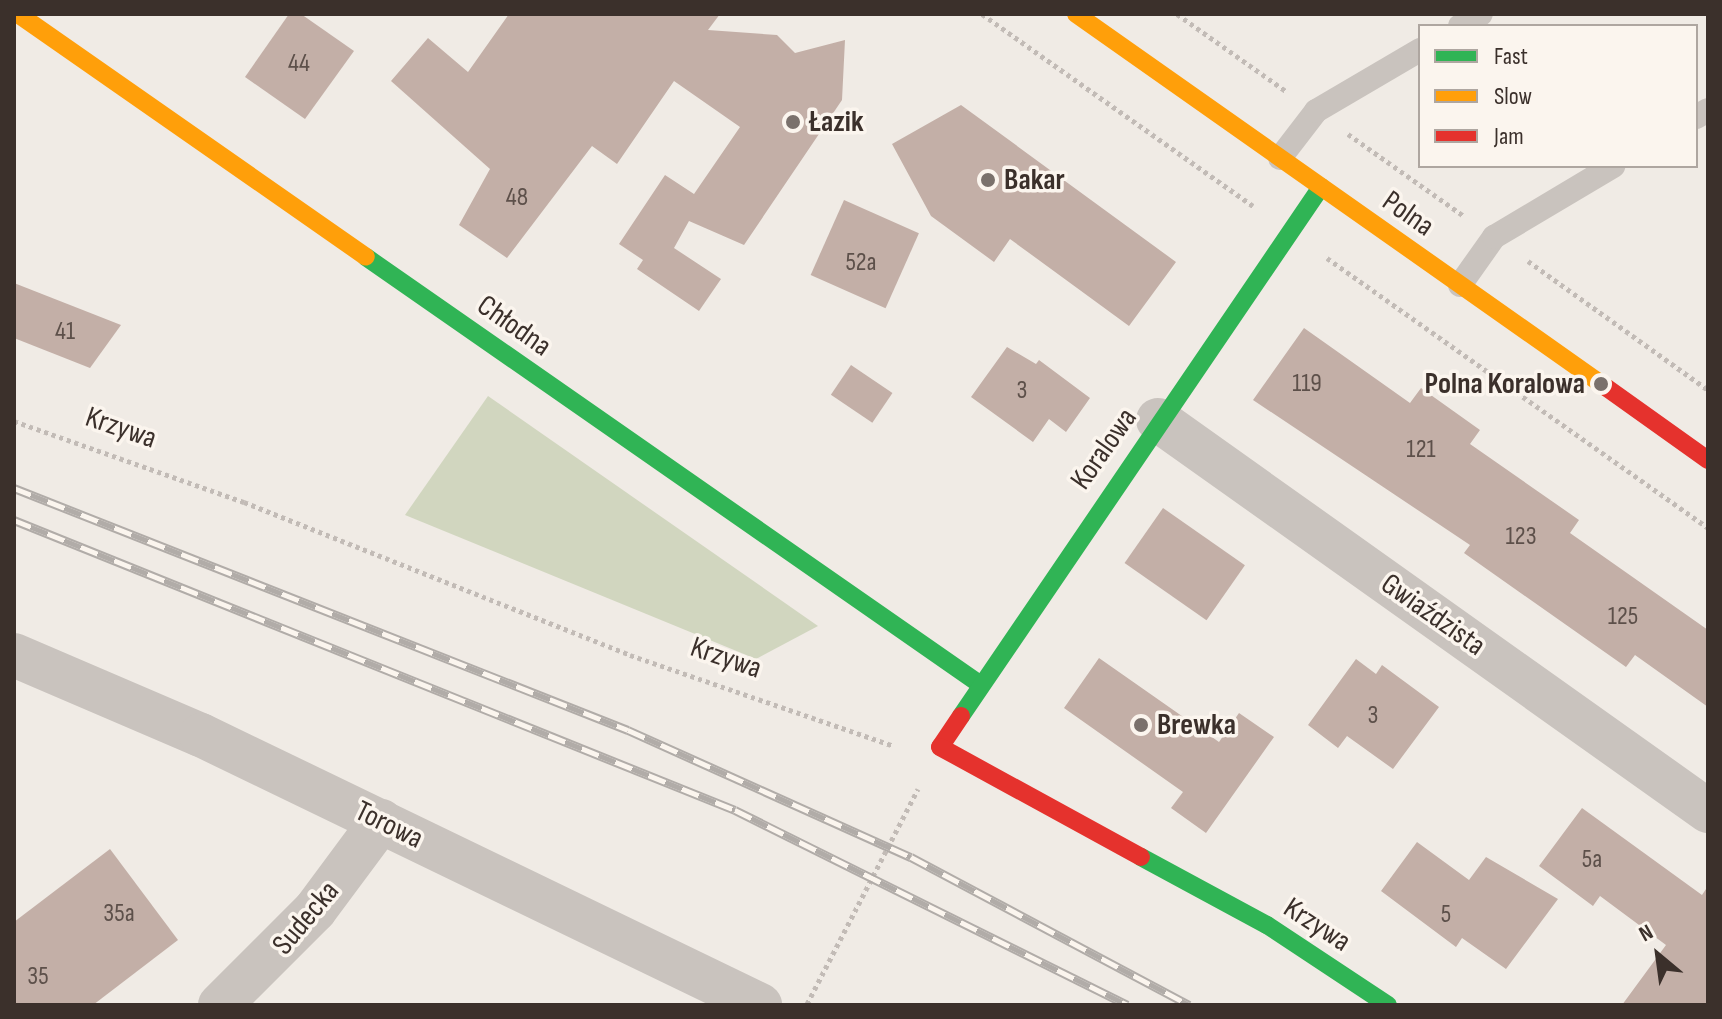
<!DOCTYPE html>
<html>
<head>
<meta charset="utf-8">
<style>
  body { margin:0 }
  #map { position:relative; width:1722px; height:1019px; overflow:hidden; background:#f0ebe5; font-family:"Sofia Sans Condensed",sans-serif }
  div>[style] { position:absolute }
  .green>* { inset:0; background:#d1d6bf }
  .building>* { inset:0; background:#c3afa7; transform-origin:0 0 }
  .path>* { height:5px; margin-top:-2.5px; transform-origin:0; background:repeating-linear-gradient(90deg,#c2bbb6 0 4px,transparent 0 8px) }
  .lane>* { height:24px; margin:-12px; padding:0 12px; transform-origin:12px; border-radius:12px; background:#c9c3be }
  .street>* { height:44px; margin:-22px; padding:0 22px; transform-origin:22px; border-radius:22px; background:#c9c3be }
  .fast>* { height:18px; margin:-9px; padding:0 9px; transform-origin:9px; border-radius:9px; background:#30b455 }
  .slow>* { height:18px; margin:-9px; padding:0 9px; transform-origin:9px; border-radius:9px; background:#ff9f0a }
  .jam>* { height:18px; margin:-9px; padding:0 9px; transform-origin:9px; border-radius:9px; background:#e5322d }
  .rail>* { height:9px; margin-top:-4.5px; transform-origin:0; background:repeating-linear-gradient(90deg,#fbf5ee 0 18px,#b1aca8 0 36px); box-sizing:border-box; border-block:2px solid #b1aca8 }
  .dots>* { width:22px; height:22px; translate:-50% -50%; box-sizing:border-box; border:4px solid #fbf5ee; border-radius:50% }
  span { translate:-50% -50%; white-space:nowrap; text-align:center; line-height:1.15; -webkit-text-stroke:7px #fbf5ee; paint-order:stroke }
  .number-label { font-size:26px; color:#5d504a }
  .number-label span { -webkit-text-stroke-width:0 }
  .poi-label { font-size:30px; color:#3b302b; font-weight:700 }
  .left { translate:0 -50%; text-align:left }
  .right { translate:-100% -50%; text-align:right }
  .street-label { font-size:30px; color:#3b302b }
  .frame { position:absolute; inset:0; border:16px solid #3b302b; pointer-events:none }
  .legend { position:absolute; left:1418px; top:24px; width:280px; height:144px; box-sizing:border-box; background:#fbf5ee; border:2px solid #aea6a0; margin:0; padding:10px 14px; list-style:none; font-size:24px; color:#3b302b }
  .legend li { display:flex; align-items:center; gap:16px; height:40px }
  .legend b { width:40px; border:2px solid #aea6a0 }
  .north { position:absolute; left:1618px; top:915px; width:80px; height:80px; -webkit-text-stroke:6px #fbf5ee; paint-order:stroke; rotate:331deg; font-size:22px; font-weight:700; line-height:32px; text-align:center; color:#3b302b }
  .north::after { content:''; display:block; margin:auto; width:28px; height:36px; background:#3b302b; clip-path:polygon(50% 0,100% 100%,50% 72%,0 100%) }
</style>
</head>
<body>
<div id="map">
  <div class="green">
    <i style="clip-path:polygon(488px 396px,818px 626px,756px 659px,405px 515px)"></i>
  </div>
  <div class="building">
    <i style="clip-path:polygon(289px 14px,301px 14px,354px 51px,305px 119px,245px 77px)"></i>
    <i style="clip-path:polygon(509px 14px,720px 14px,708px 30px,777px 35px,795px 53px,845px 40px,842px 100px,744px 245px,689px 221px,674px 248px,721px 279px,699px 311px,637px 269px,643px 260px,619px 244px,665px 175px,694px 194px,740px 127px,674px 81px,617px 164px,592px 146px,507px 258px,459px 225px,490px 169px,391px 81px,428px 38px,468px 72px)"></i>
    <i style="clip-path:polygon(961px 105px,1176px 262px,1129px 326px,1010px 239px,994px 262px,931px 216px,892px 144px)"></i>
    <i style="left:844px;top:200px;width:82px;height:82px;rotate:24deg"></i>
    <i style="clip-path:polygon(14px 283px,121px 325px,90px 368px,14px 338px)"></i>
    <i style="clip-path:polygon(1304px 328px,1410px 403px,1421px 388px,1480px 430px,1470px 444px,1579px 520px,1570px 533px,1708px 630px,1708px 707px,1635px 655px,1626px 667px,1464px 553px,1470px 545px,1253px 400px)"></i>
    <i style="clip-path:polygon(1007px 347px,1036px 364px,1039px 360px,1090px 398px,1066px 432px,1049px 419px,1033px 442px,971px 397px)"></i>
    <i style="left:851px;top:365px;width:50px;height:36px;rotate:34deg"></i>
    <i style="left:1163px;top:508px;width:100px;height:67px;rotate:35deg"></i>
    <i style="clip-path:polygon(1099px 658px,1219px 742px,1239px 713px,1274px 737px,1206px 833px,1171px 808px,1183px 792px,1064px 708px)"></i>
    <i style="clip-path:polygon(1356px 659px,1376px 674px,1382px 665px,1439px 707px,1393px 769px,1347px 736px,1338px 748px,1308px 725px)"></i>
    <i style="clip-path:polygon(1582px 808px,1702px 895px,1708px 886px,1708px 1005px,1622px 1005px,1666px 945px,1600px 896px,1593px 906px,1539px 866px)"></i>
    <i style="clip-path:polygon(1417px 842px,1469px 880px,1486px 857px,1558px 899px,1506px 969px,1462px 938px,1456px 947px,1381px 891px)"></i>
    <i style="clip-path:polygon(110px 849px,178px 940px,93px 1005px,14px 1005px,14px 922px)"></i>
  </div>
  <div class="path">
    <i style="left:982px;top:14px;width:332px;rotate:35.3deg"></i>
    <i style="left:1177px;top:14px;width:135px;rotate:35.3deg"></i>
    <i style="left:1348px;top:134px;width:142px;rotate:35.3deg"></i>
    <i style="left:1327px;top:258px;width:467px;rotate:35.3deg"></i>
    <i style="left:1528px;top:261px;width:221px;rotate:35.6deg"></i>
    <i style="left:14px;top:421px;width:244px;rotate:19.4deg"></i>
    <i style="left:244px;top:502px;width:415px;rotate:21.6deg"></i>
    <i style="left:630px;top:655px;width:279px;rotate:19deg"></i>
    <i style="left:807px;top:1004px;width:242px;rotate:-62.7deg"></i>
  </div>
  <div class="lane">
    <i style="left:1460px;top:26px;width:24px;rotate:-30deg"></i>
    <i style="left:1696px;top:117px;width:14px;rotate:-30deg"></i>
    <i style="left:1280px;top:158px;width:59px;rotate:-52.5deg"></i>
    <i style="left:1316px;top:111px;width:121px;rotate:-30.4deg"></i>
    <i style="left:1460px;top:285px;width:59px;rotate:-54.7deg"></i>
    <i style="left:1494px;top:237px;width:139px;rotate:-30.8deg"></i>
  </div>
  <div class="street">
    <i style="left:1158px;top:420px;width:675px;rotate:35.41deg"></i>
    <i style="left:14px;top:655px;width:203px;rotate:23.2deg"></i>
    <i style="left:201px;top:735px;width:621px;rotate:25.78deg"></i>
    <i style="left:220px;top:1005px;width:134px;rotate:-45deg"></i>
    <i style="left:315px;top:910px;width:111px;rotate:-53.4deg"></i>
  </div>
  <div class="fast">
    <i style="left:366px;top:257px;width:746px;rotate:34.84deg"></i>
    <i style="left:961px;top:716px;width:640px;rotate:-55.76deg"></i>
    <i style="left:1141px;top:857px;width:143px;rotate:28.4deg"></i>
    <i style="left:1267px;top:925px;width:145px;rotate:33.5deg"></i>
  </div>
  <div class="slow">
    <i style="left:18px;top:14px;width:424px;rotate:34.9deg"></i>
    <i style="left:1076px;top:14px;width:649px;rotate:35.16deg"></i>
  </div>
  <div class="jam">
    <i style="left:1607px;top:388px;width:124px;rotate:35.5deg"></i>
    <i style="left:961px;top:716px;width:37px;rotate:124deg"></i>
    <i style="left:940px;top:747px;width:229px;rotate:28.7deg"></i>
  </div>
  <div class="rail">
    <i style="left:14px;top:488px;width:660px;rotate:21.51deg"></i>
    <i style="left:628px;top:730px;width:310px;rotate:24.2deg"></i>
    <i style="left:911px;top:857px;width:315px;rotate:28deg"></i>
    <i style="left:14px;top:520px;width:777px;rotate:21.91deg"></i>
    <i style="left:735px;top:810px;width:438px;rotate:26.4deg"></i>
  </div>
  <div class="dots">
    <i style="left:793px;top:122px;background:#7a716c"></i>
    <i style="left:988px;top:180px;background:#7a716c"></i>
    <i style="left:1601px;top:384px;background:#7a716c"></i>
    <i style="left:1141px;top:725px;background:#7a716c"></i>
  </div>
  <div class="number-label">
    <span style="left:299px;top:64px">44</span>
    <span style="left:517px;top:198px">48</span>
    <span style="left:861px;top:263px">52a</span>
    <span style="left:65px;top:332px">41</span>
    <span style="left:1307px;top:384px">119</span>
    <span style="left:1022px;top:391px">3</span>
    <span style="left:1421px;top:450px">121</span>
    <span style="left:1521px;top:537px">123</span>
    <span style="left:1623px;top:617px">125</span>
    <span style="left:1373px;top:716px">3</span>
    <span style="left:1592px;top:860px">5a</span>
    <span style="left:119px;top:914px">35a</span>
    <span style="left:1446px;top:915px">5</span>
    <span style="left:38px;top:977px">35</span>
  </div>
  <div class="poi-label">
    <span class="left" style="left:809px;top:122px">Łazik</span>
    <span class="left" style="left:1004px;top:180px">Bakar</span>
    <span class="right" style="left:1585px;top:384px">Polna Koralowa</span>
    <span class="left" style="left:1157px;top:725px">Brewka</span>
  </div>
  <div class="street-label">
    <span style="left:1408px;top:214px;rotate:35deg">Polna</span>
    <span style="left:514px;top:326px;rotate:35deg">Chłodna</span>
    <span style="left:121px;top:428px;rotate:19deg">Krzywa</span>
    <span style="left:1104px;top:449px;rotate:-55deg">Koralowa</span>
    <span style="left:1433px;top:615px;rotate:35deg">Gwiaździsta</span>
    <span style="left:726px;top:658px;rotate:19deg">Krzywa</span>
    <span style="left:389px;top:825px;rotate:26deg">Torowa</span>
    <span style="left:306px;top:918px;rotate:-50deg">Sudecka</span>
    <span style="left:1317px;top:925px;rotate:33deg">Krzywa</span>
  </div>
  <div class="frame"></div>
  <ul class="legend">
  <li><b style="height:10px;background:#30b455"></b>Fast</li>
  <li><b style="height:10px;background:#ff9f0a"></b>Slow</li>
  <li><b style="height:10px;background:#e5322d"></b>Jam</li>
  </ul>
  <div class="north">N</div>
</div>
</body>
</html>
